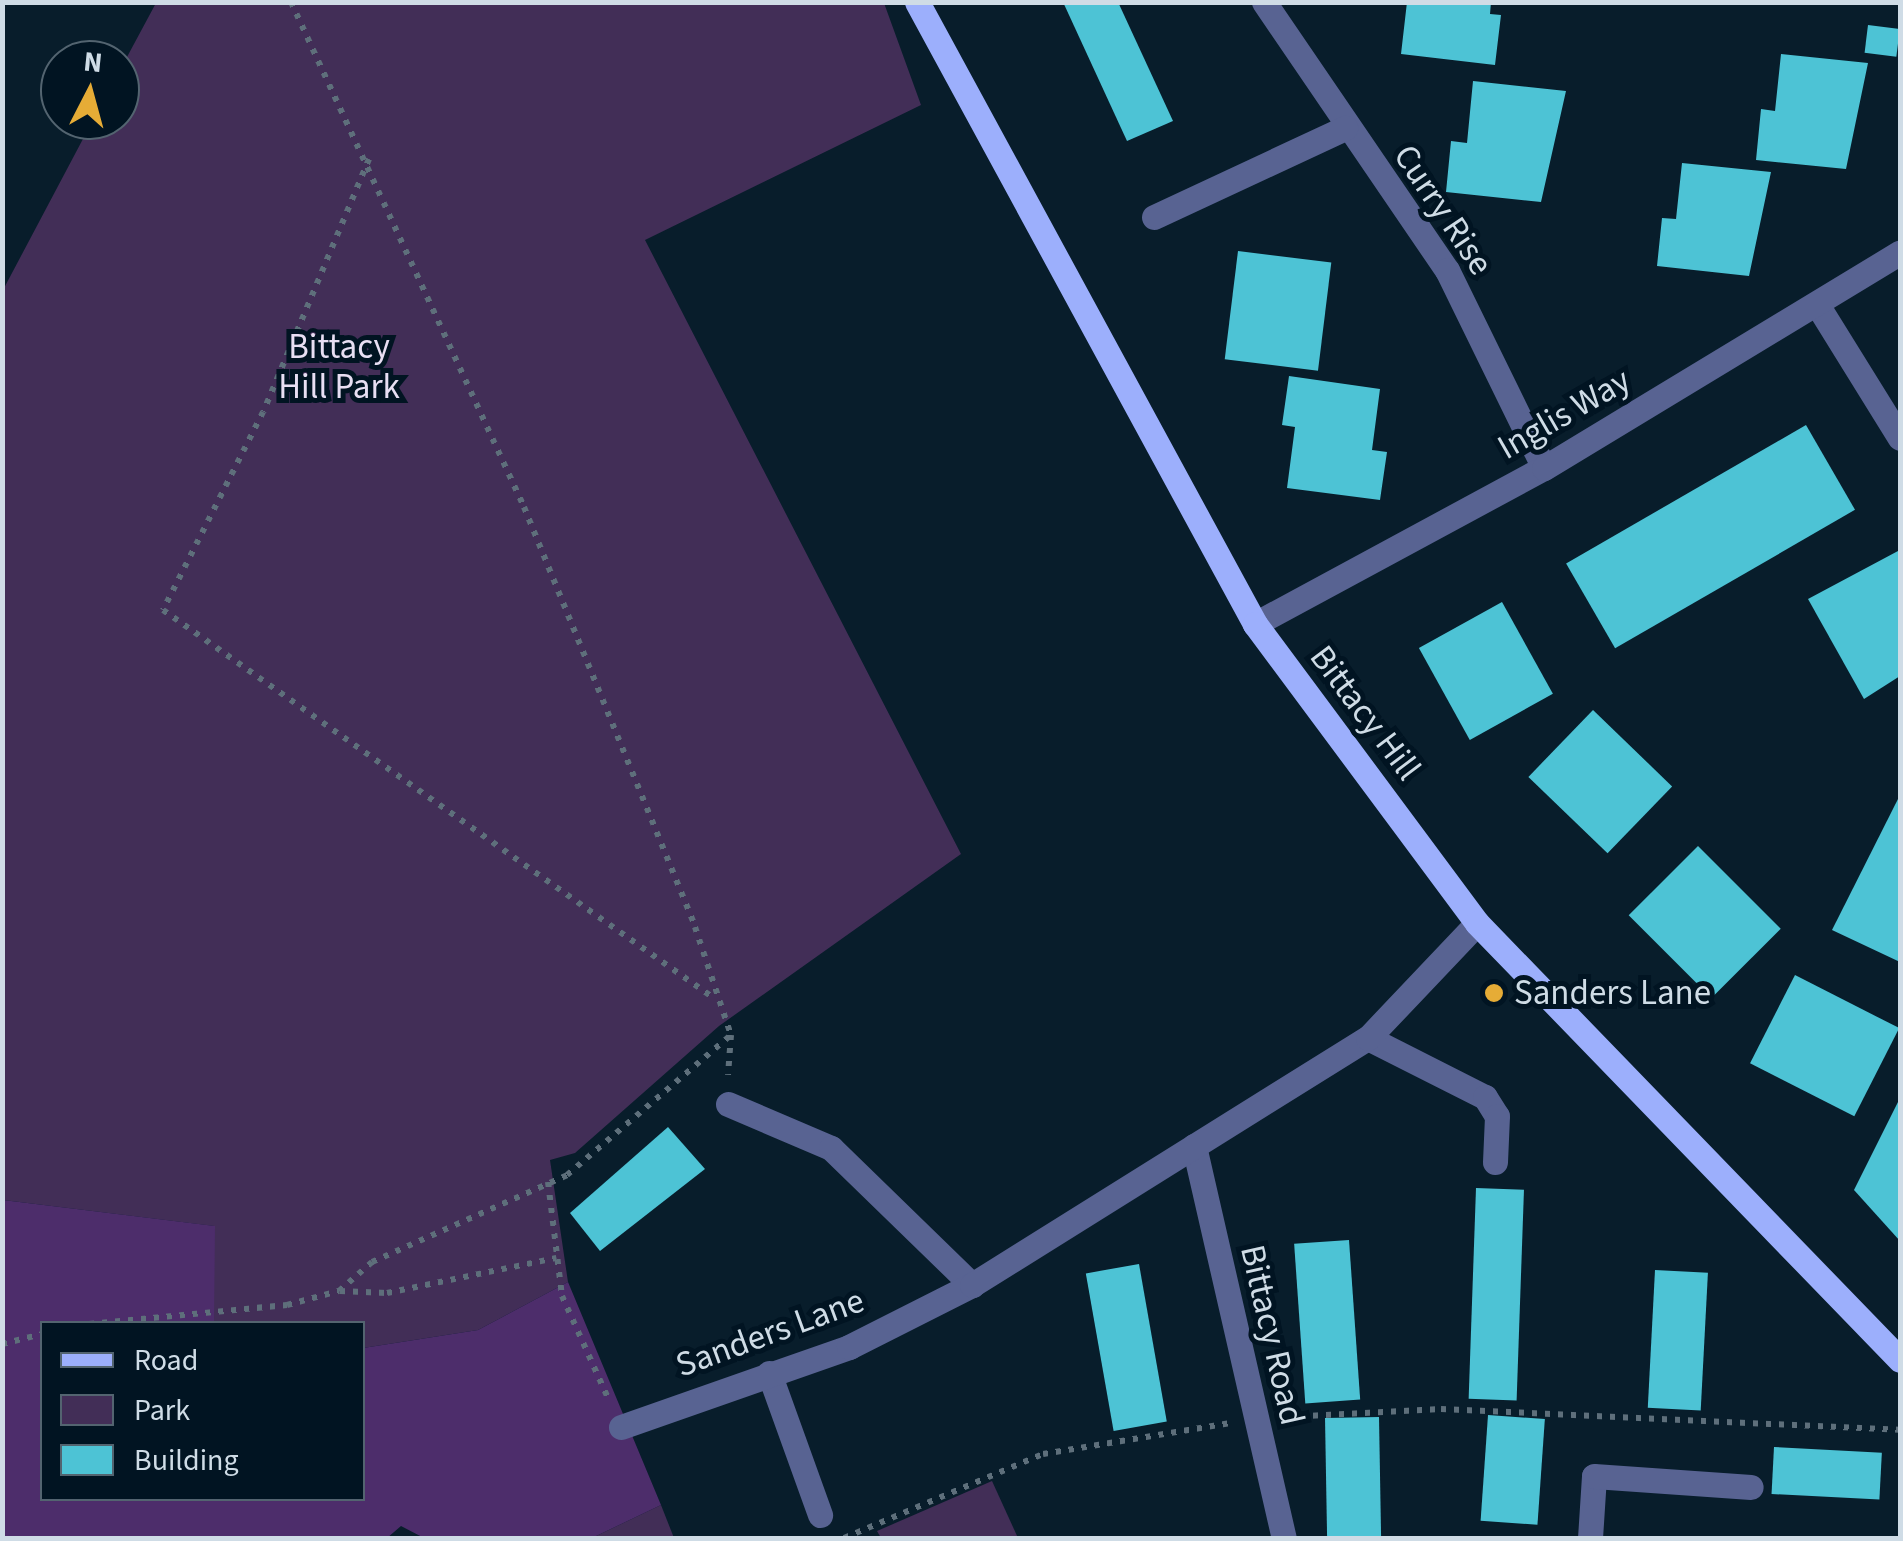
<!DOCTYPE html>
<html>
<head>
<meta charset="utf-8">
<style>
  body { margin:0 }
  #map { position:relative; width:1903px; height:1541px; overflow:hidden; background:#081d2b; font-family:"Source Sans 3",sans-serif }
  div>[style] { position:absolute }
  .green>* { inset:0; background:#422e57 }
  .forest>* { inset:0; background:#4d2d6b }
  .building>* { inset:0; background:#4dc3d5; transform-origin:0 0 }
  .path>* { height:6px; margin-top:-3px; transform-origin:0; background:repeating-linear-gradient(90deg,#5e6f7b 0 5px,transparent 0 13px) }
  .minor>* { height:25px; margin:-12.5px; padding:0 12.5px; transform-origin:12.5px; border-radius:12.5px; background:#586392 }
  .major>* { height:25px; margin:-12.5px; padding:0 12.5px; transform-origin:12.5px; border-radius:12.5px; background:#9caffc }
  .dots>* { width:28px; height:28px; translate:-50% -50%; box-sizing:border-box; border:5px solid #011422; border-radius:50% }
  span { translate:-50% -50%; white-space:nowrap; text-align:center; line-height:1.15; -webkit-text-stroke:10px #011422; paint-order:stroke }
  .street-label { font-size:35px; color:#cfdce6 }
  .park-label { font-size:35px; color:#e8dff3 }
  .poi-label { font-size:35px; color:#cfdce6 }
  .left { translate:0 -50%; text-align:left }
  .frame { position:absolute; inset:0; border:5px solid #cfdce6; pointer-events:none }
  .legend { position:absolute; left:40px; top:1321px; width:325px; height:180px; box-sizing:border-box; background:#011422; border:2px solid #536470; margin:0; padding:12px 18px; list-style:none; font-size:30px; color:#cfdce6 }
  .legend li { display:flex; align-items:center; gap:20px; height:50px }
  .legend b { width:50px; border:2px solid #536470 }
  .north { position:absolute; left:40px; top:40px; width:100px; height:100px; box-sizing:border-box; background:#011422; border:2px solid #536470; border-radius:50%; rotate:6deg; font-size:28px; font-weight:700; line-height:40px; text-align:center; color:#cfdce6 }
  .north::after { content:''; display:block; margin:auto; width:35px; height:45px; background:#e6ac36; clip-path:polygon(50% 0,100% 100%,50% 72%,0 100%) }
</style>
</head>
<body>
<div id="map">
  <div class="green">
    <i style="clip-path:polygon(156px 3px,884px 3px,921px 105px,645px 240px,961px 854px,719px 1026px,575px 1153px,550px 1160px,568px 1282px,478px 1330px,363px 1348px,362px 1324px,214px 1323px,214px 1226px,3px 1200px,3px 290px,93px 120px,120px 120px,120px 70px)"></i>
    <i style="clip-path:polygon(992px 1481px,1018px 1538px,881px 1538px,877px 1531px)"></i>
    <i style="clip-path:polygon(661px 1505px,674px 1538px,592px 1538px)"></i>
  </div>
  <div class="forest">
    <i style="clip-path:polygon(3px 1200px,215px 1226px,214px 1323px,42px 1324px,42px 1498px,362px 1498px,363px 1348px,478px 1330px,568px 1282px,661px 1505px,592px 1538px,424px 1538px,401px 1526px,387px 1538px,3px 1538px)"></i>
  </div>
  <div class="building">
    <i style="clip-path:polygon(1063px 2px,1118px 2px,1173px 121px,1127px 141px)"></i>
    <i style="clip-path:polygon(1407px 2px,1491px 2px,1490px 14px,1501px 15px,1495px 65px,1401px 54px)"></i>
    <i style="left:1868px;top:25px;width:32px;height:28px;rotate:7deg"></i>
    <i style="clip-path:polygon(1781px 54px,1868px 63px,1846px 169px,1756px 160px,1761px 109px,1775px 111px)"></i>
    <i style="clip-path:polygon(1473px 81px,1566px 91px,1541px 202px,1446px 192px,1451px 141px,1467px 143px)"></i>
    <i style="clip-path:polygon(1682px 163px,1771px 172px,1749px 276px,1657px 266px,1662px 218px,1676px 219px)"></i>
    <i style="left:1238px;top:251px;width:94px;height:109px;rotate:7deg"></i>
    <i style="clip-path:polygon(1289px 376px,1380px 389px,1372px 450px,1387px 452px,1380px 500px,1287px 488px,1295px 427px,1282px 425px)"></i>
    <i style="left:1806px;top:425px;width:98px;height:277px;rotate:60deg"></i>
    <i style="clip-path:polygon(1898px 551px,1900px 676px,1864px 699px,1808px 599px)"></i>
    <i style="left:1502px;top:602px;width:105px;height:95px;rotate:61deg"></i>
    <i style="left:1593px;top:710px;width:110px;height:93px;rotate:44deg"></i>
    <i style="clip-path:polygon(1900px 795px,1900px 962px,1832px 930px)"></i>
    <i style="left:1698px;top:846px;width:117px;height:98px;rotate:45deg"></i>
    <i style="left:1795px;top:975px;width:117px;height:99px;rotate:27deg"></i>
    <i style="clip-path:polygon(1900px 1098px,1900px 1241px,1854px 1190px)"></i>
    <i style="clip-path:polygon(668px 1127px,705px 1169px,600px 1251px,570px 1213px)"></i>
    <i style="left:1476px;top:1188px;width:48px;height:211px;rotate:2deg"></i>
    <i style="left:1349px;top:1240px;width:160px;height:55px;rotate:86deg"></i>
    <i style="left:1139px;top:1264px;width:160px;height:54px;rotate:80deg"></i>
    <i style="left:1655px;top:1270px;width:53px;height:138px;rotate:3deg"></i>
    <i style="left:1488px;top:1415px;width:57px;height:106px;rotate:4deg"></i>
    <i style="left:1379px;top:1417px;width:121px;height:54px;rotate:89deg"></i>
    <i style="left:1774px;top:1447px;width:108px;height:47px;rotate:3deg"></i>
  </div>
  <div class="path">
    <i style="left:291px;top:2px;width:556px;rotate:65.23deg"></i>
    <i style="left:524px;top:507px;width:453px;rotate:67.8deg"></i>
    <i style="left:695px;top:927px;width:114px;rotate:71.6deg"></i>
    <i style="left:731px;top:1035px;width:40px;rotate:94.3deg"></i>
    <i style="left:369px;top:159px;width:274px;rotate:112.7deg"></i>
    <i style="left:263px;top:412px;width:222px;rotate:116.8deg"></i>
    <i style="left:163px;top:610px;width:675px;rotate:35.17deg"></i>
    <i style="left:548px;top:1182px;width:115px;rotate:83deg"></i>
    <i style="left:562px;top:1296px;width:114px;rotate:65.7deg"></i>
    <i style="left:340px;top:1291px;width:47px;rotate:2.4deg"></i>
    <i style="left:387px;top:1293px;width:173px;rotate:-11.7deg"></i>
    <i style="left:89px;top:1324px;width:199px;rotate:-5.5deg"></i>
    <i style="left:287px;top:1305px;width:54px;rotate:-15.1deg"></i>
    <i style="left:339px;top:1291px;width:44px;rotate:-41.3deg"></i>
    <i style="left:372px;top:1262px;width:214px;rotate:-24deg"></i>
    <i style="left:567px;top:1175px;width:214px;rotate:-40.5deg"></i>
    <i style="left:2px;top:1344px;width:41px;rotate:-14deg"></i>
    <i style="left:1287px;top:1417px;width:154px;rotate:-3deg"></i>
    <i style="left:1441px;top:1409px;width:459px;rotate:2.6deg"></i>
    <i style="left:844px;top:1538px;width:216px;rotate:-22.9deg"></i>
    <i style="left:1043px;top:1454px;width:190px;rotate:-9.4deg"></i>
  </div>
  <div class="minor">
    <i style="left:1264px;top:2px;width:325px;rotate:55.7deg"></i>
    <i style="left:1447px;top:270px;width:220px;rotate:63.9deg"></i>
    <i style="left:1154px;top:217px;width:211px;rotate:-25deg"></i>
    <i style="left:1818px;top:306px;width:155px;rotate:58.2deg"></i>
    <i style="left:1255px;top:624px;width:328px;rotate:-28.4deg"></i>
    <i style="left:1544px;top:468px;width:416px;rotate:-31.2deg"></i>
    <i style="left:1368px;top:1038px;width:131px;rotate:26.8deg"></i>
    <i style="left:1485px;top:1097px;width:22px;rotate:58deg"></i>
    <i style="left:1497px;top:1116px;width:46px;rotate:92.5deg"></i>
    <i style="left:728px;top:1104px;width:112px;rotate:23.1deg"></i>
    <i style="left:831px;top:1148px;width:197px;rotate:44.2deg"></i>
    <i style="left:1194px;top:1146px;width:402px;rotate:77.1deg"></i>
    <i style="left:769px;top:1373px;width:151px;rotate:70.2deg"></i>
    <i style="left:621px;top:1427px;width:242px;rotate:-19.3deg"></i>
    <i style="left:849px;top:1347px;width:138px;rotate:-26.8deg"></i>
    <i style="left:972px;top:1285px;width:467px;rotate:-32deg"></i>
    <i style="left:1368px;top:1038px;width:158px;rotate:-46.5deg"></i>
    <i style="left:1590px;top:1538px;width:62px;rotate:-86.3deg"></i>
    <i style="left:1594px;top:1476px;width:157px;rotate:4deg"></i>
  </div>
  <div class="major">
    <i style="left:917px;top:2px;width:708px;rotate:61.48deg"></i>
    <i style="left:1255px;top:624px;width:372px;rotate:53.4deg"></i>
    <i style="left:1477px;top:923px;width:608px;rotate:45.93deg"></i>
  </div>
  <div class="dots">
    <i style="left:1494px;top:993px;background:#e6ac36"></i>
  </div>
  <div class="street-label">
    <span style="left:1443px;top:210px;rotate:56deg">Curry Rise</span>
    <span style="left:1564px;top:414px;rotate:-30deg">Inglis Way</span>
    <span style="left:1365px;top:713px;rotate:53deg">Bittacy Hill</span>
    <span style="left:770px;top:1333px;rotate:-20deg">Sanders Lane</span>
    <span style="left:1272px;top:1335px;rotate:77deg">Bittacy Road</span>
  </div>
  <div class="park-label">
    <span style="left:339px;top:367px">Bittacy<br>Hill Park</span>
  </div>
  <div class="poi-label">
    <span class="left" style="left:1514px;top:993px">Sanders Lane</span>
  </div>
  <div class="frame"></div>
  <ul class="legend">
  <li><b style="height:12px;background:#9caffc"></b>Road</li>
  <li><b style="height:28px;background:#422e57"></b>Park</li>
  <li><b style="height:28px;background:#4dc3d5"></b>Building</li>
  </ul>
  <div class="north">N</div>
</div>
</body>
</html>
